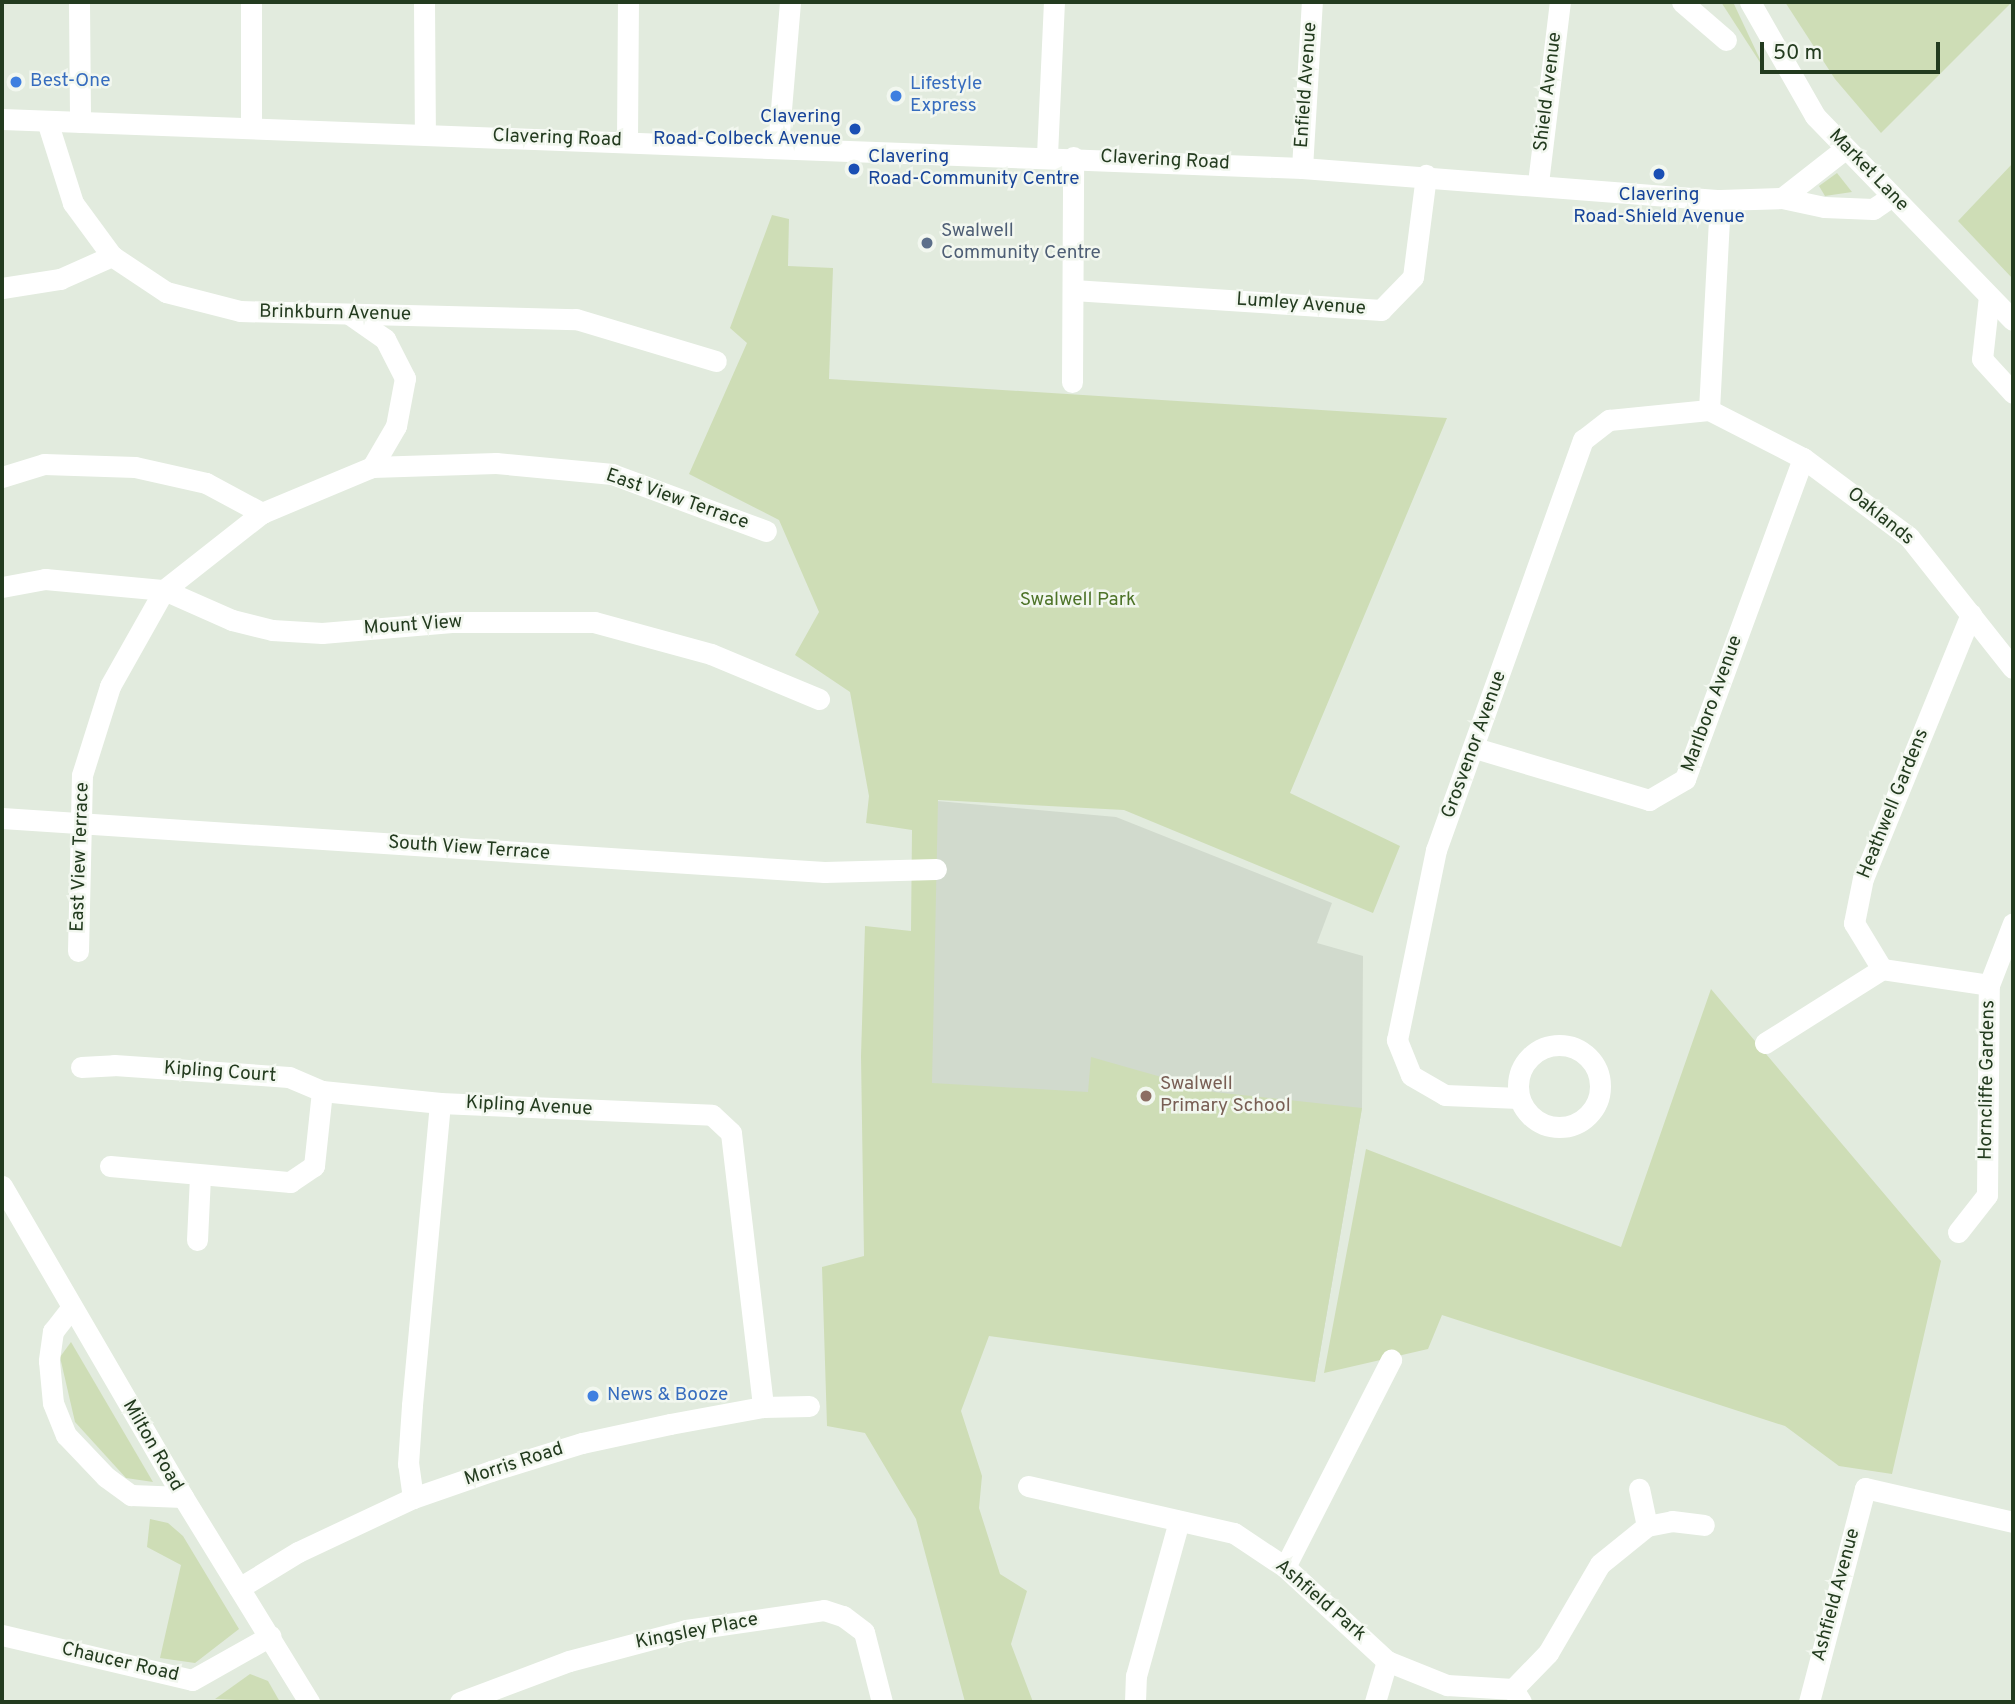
<!DOCTYPE html>
<html>
<head>
<meta charset="utf-8">
<style>
  body { margin:0 }
  #map { position:relative; width:2015px; height:1704px; overflow:hidden; background:#e2ebde; font-family:Overpass,sans-serif }
  div>[style] { position:absolute }
  .built>* { inset:0; background:#d1dacd }
  .green>* { inset:0; background:#ceddb6 }
  .minor>* { height:21px; margin:-10.5px; padding:0 10.5px; transform-origin:10.5px; border-radius:10.5px; background:#fff }
  .minor>.ring { margin:-10.5px; padding:0; box-sizing:content-box; background:none; border:21px solid #fff; border-radius:50% }
  .dots>* { width:19px; height:19px; translate:-50% -50%; box-sizing:border-box; border:4px solid #f2f7ef; border-radius:50% }
  span { translate:-50% -50%; white-space:nowrap; text-align:center; line-height:1.15; -webkit-text-stroke:5px #f2f7ef; paint-order:stroke }
  .shop-label { font-size:19px; color:#366cbe }
  .left { translate:0 -50%; text-align:left }
  .street-label { font-size:19px; color:#233b1f }
  .transit-label { font-size:19px; color:#164399 }
  .right { translate:-100% -50%; text-align:right }
  .service-label { font-size:19px; color:#4e5e75 }
  .park-label { font-size:19px; color:#4d7328 }
  .education-label { font-size:19px; color:#785e54 }
  .frame { position:absolute; inset:0; border:4px solid #233b1f; pointer-events:none }
  .scale { position:absolute; left:1760px; top:42px; width:180px; height:32px; box-sizing:border-box; border:4px solid #233b1f; border-top:0; padding-left:9px; font-size:21px; line-height:24px; white-space:nowrap; color:#233b1f; -webkit-text-stroke:5px #f2f7ef; paint-order:stroke }
</style>
</head>
<body>
<div id="map">
  <div class="built">
    <i style="clip-path:polygon(937px 801px,1116px 817px,1332px 903px,1317px 943px,1363px 956px,1362px 1108px,1315px 1382px,924px 1225px)"></i>
  </div>
  <div class="green">
    <i style="clip-path:polygon(1722px 2px,1733px 2px,1765px 70px,1721px 2px)"></i>
    <i style="clip-path:polygon(1785px 2px,2012px 2px,1881px 133px,1835px 79px)"></i>
    <i style="clip-path:polygon(2013px 163px,2013px 279px,1958px 221px)"></i>
    <i style="clip-path:polygon(1837px 173px,1852px 192px,1825px 196px,1819px 186px)"></i>
    <i style="clip-path:polygon(772px 215px,789px 219px,788px 266px,833px 268px,829px 379px,1447px 418px,1290px 793px,1400px 846px,1373px 913px,1124px 810px,938px 800px,932px 1083px,1088px 1092px,1091px 1057px,1214px 1092px,1362px 1108px,1315px 1382px,989px 1336px,961px 1411px,982px 1476px,979px 1508px,1000px 1574px,1027px 1591px,1011px 1644px,1033px 1702px,965px 1702px,916px 1519px,865px 1433px,827px 1426px,822px 1267px,864px 1256px,861px 1056px,865px 926px,911px 931px,912px 830px,866px 823px,869px 796px,850px 692px,795px 655px,819px 612px,779px 520px,689px 474px,747px 343px,730px 328px)"></i>
    <i style="clip-path:polygon(1711px 989px,1941px 1261px,1892px 1474px,1839px 1466px,1785px 1426px,1442px 1315px,1428px 1349px,1324px 1373px,1366px 1149px,1621px 1247px)"></i>
    <i style="clip-path:polygon(71px 1342px,153px 1482px,126px 1478px,75px 1422px,60px 1357px)"></i>
    <i style="clip-path:polygon(150px 1519px,168px 1523px,183px 1536px,239px 1629px,195px 1663px,160px 1658px,181px 1565px,147px 1547px)"></i>
    <i style="clip-path:polygon(250px 1674px,268px 1681px,280px 1702px,215px 1699px)"></i>
  </div>
  <div class="minor">
    <i style="left:79px;top:2px;width:120px;rotate:89.5deg"></i>
    <i style="left:251px;top:2px;width:126px;rotate:90deg"></i>
    <i style="left:424px;top:2px;width:132px;rotate:89.6deg"></i>
    <i style="left:1682px;top:2px;width:58px;rotate:40.8deg"></i>
    <i style="left:1750px;top:2px;width:131px;rotate:60.3deg"></i>
    <i style="left:1815px;top:116px;width:284px;rotate:45.9deg"></i>
    <i style="left:2px;top:119px;width:1301px;rotate:2.16deg"></i>
    <i style="left:1302px;top:168px;width:419px;rotate:4.4deg"></i>
    <i style="left:1720px;top:200px;width:62px;rotate:-1.8deg"></i>
    <i style="left:1782px;top:198px;width:43px;rotate:12.1deg"></i>
    <i style="left:1824px;top:207px;width:49px;rotate:2.3deg"></i>
    <i style="left:1873px;top:209px;width:23px;rotate:-34deg"></i>
    <i style="left:47px;top:121px;width:86px;rotate:72.4deg"></i>
    <i style="left:73px;top:203px;width:66px;rotate:53.7deg"></i>
    <i style="left:112px;top:256px;width:65px;rotate:33.7deg"></i>
    <i style="left:166px;top:292px;width:76px;rotate:14.4deg"></i>
    <i style="left:240px;top:311px;width:336px;rotate:1.4deg"></i>
    <i style="left:576px;top:319px;width:146px;rotate:16.7deg"></i>
    <i style="left:627px;top:141px;width:139px;rotate:-89.6deg"></i>
    <i style="left:778px;top:145px;width:144px;rotate:-85.2deg"></i>
    <i style="left:1047px;top:155px;width:153px;rotate:-87.4deg"></i>
    <i style="left:1302px;top:168px;width:166px;rotate:-86.6deg"></i>
    <i style="left:1538px;top:183px;width:182px;rotate:-83.1deg"></i>
    <i style="left:1782px;top:198px;width:81px;rotate:-38deg"></i>
    <i style="left:2px;top:288px;width:59px;rotate:-8.8deg"></i>
    <i style="left:60px;top:279px;width:57px;rotate:-23.9deg"></i>
    <i style="left:1073px;top:290px;width:309px;rotate:3.7deg"></i>
    <i style="left:1381px;top:310px;width:46px;rotate:-45.9deg"></i>
    <i style="left:1413px;top:277px;width:103px;rotate:-82.7deg"></i>
    <i style="left:1989px;top:296px;width:63px;rotate:96.3deg"></i>
    <i style="left:1982px;top:359px;width:46px;rotate:47.6deg"></i>
    <i style="left:349px;top:314px;width:44px;rotate:34.8deg"></i>
    <i style="left:385px;top:339px;width:44px;rotate:62.9deg"></i>
    <i style="left:405px;top:378px;width:49px;rotate:100.6deg"></i>
    <i style="left:396px;top:426px;width:48px;rotate:120.3deg"></i>
    <i style="left:1072px;top:382px;width:225px;rotate:-89.7deg"></i>
    <i style="left:1709px;top:410px;width:106px;rotate:27.1deg"></i>
    <i style="left:1803px;top:458px;width:132px;rotate:36.7deg"></i>
    <i style="left:1909px;top:537px;width:167px;rotate:51.6deg"></i>
    <i style="left:1709px;top:410px;width:210px;rotate:-87deg"></i>
    <i style="left:2px;top:477px;width:44px;rotate:-17.2deg"></i>
    <i style="left:44px;top:464px;width:91px;rotate:1.9deg"></i>
    <i style="left:135px;top:467px;width:73px;rotate:12.7deg"></i>
    <i style="left:206px;top:483px;width:64px;rotate:28.2deg"></i>
    <i style="left:2px;top:587px;width:44px;rotate:-10.5deg"></i>
    <i style="left:45px;top:579px;width:120px;rotate:5.3deg"></i>
    <i style="left:164px;top:590px;width:74px;rotate:23.8deg"></i>
    <i style="left:232px;top:620px;width:41px;rotate:14deg"></i>
    <i style="left:272px;top:630px;width:50px;rotate:3.4deg"></i>
    <i style="left:322px;top:633px;width:130px;rotate:-4.8deg"></i>
    <i style="left:452px;top:622px;width:142px"></i>
    <i style="left:594px;top:622px;width:121px;rotate:15.3deg"></i>
    <i style="left:711px;top:654px;width:117px;rotate:22.6deg"></i>
    <i style="left:1971px;top:614px;width:285px;rotate:112.2deg"></i>
    <i style="left:1863px;top:878px;width:46px;rotate:101.3deg"></i>
    <i style="left:1854px;top:923px;width:54px;rotate:58.7deg"></i>
    <i style="left:1882px;top:969px;width:108px;rotate:8.5deg"></i>
    <i style="left:1475px;top:748px;width:182px;rotate:16.6deg"></i>
    <i style="left:1649px;top:800px;width:42px;rotate:-30.3deg"></i>
    <i style="left:1685px;top:779px;width:342px;rotate:-69.8deg"></i>
    <i style="left:2px;top:818px;width:824px;rotate:3.76deg"></i>
    <i style="left:824px;top:872px;width:112px;rotate:-1.5deg"></i>
    <i style="left:78px;top:951px;width:176px;rotate:-88.7deg"></i>
    <i style="left:82px;top:775px;width:93px;rotate:-72.5deg"></i>
    <i style="left:110px;top:686px;width:110px;rotate:-60.6deg"></i>
    <i style="left:164px;top:590px;width:125px;rotate:-38.2deg"></i>
    <i style="left:262px;top:513px;width:119px;rotate:-22.7deg"></i>
    <i style="left:372px;top:467px;width:124px;rotate:-1.8deg"></i>
    <i style="left:496px;top:463px;width:117px;rotate:5.4deg"></i>
    <i style="left:612px;top:474px;width:164px;rotate:20.3deg"></i>
    <i style="left:1765px;top:1043px;width:138px;rotate:-32.3deg"></i>
    <i class="ring" style="left:1518px;top:1045px;width:61px;height:61px"></i>
    <i style="left:81px;top:1067px;width:33px;rotate:-3deg"></i>
    <i style="left:114px;top:1065px;width:175px;rotate:3.9deg"></i>
    <i style="left:289px;top:1077px;width:36px;rotate:23deg"></i>
    <i style="left:322px;top:1091px;width:119px;rotate:5.8deg"></i>
    <i style="left:1519px;top:1098px;width:74px;rotate:-177.7deg"></i>
    <i style="left:1445px;top:1095px;width:39px;rotate:-150deg"></i>
    <i style="left:1411px;top:1075px;width:38px;rotate:-112deg"></i>
    <i style="left:1397px;top:1040px;width:194px;rotate:-78.4deg"></i>
    <i style="left:1436px;top:850px;width:436px;rotate:-70.3deg"></i>
    <i style="left:1583px;top:440px;width:33px;rotate:-38deg"></i>
    <i style="left:1609px;top:420px;width:100px;rotate:-5.7deg"></i>
    <i style="left:110px;top:1166px;width:181px;rotate:5.1deg"></i>
    <i style="left:290px;top:1182px;width:29px;rotate:-34deg"></i>
    <i style="left:314px;top:1166px;width:75px;rotate:-83.9deg"></i>
    <i style="left:2px;top:1186px;width:360px;rotate:59.8deg"></i>
    <i style="left:183px;top:1497px;width:241px;rotate:58.4deg"></i>
    <i style="left:1958px;top:1232px;width:47px;rotate:-51.9deg"></i>
    <i style="left:1987px;top:1195px;width:210px;rotate:-89.5deg"></i>
    <i style="left:1989px;top:985px;width:66px;rotate:-68.8deg"></i>
    <i style="left:197px;top:1240px;width:64px;rotate:-87.3deg"></i>
    <i style="left:72px;top:1307px;width:31px;rotate:128deg"></i>
    <i style="left:53px;top:1331px;width:30px;rotate:98deg"></i>
    <i style="left:49px;top:1361px;width:42px;rotate:84.6deg"></i>
    <i style="left:53px;top:1403px;width:35px;rotate:68deg"></i>
    <i style="left:66px;top:1435px;width:58px;rotate:46.4deg"></i>
    <i style="left:106px;top:1477px;width:31px;rotate:36deg"></i>
    <i style="left:131px;top:1495px;width:52px;rotate:2.2deg"></i>
    <i style="left:1028px;top:1486px;width:211px;rotate:12.9deg"></i>
    <i style="left:1234px;top:1533px;width:61px;rotate:33.7deg"></i>
    <i style="left:1285px;top:1567px;width:139px;rotate:42.7deg"></i>
    <i style="left:1387px;top:1661px;width:65px;rotate:21.8deg"></i>
    <i style="left:1447px;top:1685px;width:66px;rotate:3.5deg"></i>
    <i style="left:1513px;top:1689px;width:15px;rotate:58deg"></i>
    <i style="left:413px;top:1498px;width:34px;rotate:-98deg"></i>
    <i style="left:408px;top:1464px;width:59px;rotate:-86.1deg"></i>
    <i style="left:412px;top:1405px;width:303px;rotate:-84.7deg"></i>
    <i style="left:440px;top:1103px;width:272px;rotate:2.5deg"></i>
    <i style="left:712px;top:1115px;width:26px;rotate:43deg"></i>
    <i style="left:731px;top:1133px;width:276px;rotate:83.3deg"></i>
    <i style="left:1647px;top:1526px;width:25px;rotate:-11deg"></i>
    <i style="left:1672px;top:1521px;width:32px;rotate:7deg"></i>
    <i style="left:1285px;top:1567px;width:233px;rotate:-62.9deg"></i>
    <i style="left:239px;top:1588px;width:69px;rotate:-31.4deg"></i>
    <i style="left:298px;top:1552px;width:127px;rotate:-25.2deg"></i>
    <i style="left:413px;top:1498px;width:83px;rotate:-19.1deg"></i>
    <i style="left:491px;top:1471px;width:95px;rotate:-17.1deg"></i>
    <i style="left:582px;top:1443px;width:90px;rotate:-12.2deg"></i>
    <i style="left:670px;top:1424px;width:95px;rotate:-10.4deg"></i>
    <i style="left:763px;top:1407px;width:46px;rotate:-1.2deg"></i>
    <i style="left:2px;top:1635px;width:195px;rotate:13.3deg"></i>
    <i style="left:192px;top:1680px;width:90px;rotate:-29.4deg"></i>
    <i style="left:1513px;top:1689px;width:50px;rotate:-45.8deg"></i>
    <i style="left:1548px;top:1653px;width:103px;rotate:-59.7deg"></i>
    <i style="left:1600px;top:1564px;width:60px;rotate:-39deg"></i>
    <i style="left:1647px;top:1526px;width:38px;rotate:-102deg"></i>
    <i style="left:460px;top:1702px;width:116px;rotate:-20.6deg"></i>
    <i style="left:569px;top:1661px;width:121px;rotate:-14.8deg"></i>
    <i style="left:686px;top:1630px;width:139px;rotate:-8.2deg"></i>
    <i style="left:824px;top:1610px;width:20px;rotate:18deg"></i>
    <i style="left:843px;top:1616px;width:26px;rotate:37deg"></i>
    <i style="left:864px;top:1632px;width:72px;rotate:75.6deg"></i>
    <i style="left:1135px;top:1702px;width:26px;rotate:-88deg"></i>
    <i style="left:1136px;top:1676px;width:161px;rotate:-74.5deg"></i>
    <i style="left:1375px;top:1702px;width:43px;rotate:-73.7deg"></i>
    <i style="left:1809px;top:1702px;width:221px;rotate:-75.3deg"></i>
    <i style="left:1865px;top:1488px;width:152px;rotate:12.9deg"></i>
  </div>
  <div class="dots">
    <i style="left:16px;top:82px;background:#3f7fe0"></i>
    <i style="left:896px;top:96px;background:#3f7fe0"></i>
    <i style="left:855px;top:129px;background:#1a4fb4"></i>
    <i style="left:854px;top:169px;background:#1a4fb4"></i>
    <i style="left:1659px;top:174px;background:#1a4fb4"></i>
    <i style="left:927px;top:243px;background:#5c6f8a"></i>
    <i style="left:1146px;top:1096px;background:#8d6e63"></i>
    <i style="left:593px;top:1396px;background:#3f7fe0"></i>
  </div>
  <div class="shop-label">
    <span class="left" style="left:30px;top:82px">Best-One</span>
    <span class="left" style="left:910px;top:96px">Lifestyle<br>Express</span>
    <span class="left" style="left:607px;top:1396px">News &amp; Booze</span>
  </div>
  <div class="street-label">
    <span style="left:1307px;top:85px;rotate:-86deg">Enfield Avenue</span>
    <span style="left:1549px;top:92px;rotate:-83deg">Shield Avenue</span>
    <span style="left:557px;top:139px;rotate:2deg">Clavering Road</span>
    <span style="left:1165px;top:161px;rotate:3deg">Clavering Road</span>
    <span style="left:1868px;top:171px;rotate:46deg">Market Lane</span>
    <span style="left:1301px;top:305px;rotate:4deg">Lumley Avenue</span>
    <span style="left:335px;top:314px;rotate:1deg">Brinkburn Avenue</span>
    <span style="left:677px;top:500px;rotate:19deg">East View Terrace</span>
    <span style="left:1880px;top:517px;rotate:39deg">Oaklands</span>
    <span style="left:413px;top:626px;rotate:-4deg">Mount View</span>
    <span style="left:1713px;top:704px;rotate:-70deg">Marlboro Avenue</span>
    <span style="left:1475px;top:745px;rotate:-70deg">Grosvenor Avenue</span>
    <span style="left:1894px;top:804px;rotate:-68deg">Heathwell Gardens</span>
    <span style="left:469px;top:849px;rotate:4deg">South View Terrace</span>
    <span style="left:81px;top:857px;rotate:-88deg">East View Terrace</span>
    <span style="left:220px;top:1073px;rotate:4deg">Kipling Court</span>
    <span style="left:1988px;top:1080px;rotate:-89deg">Horncliffe Gardens</span>
    <span style="left:529px;top:1107px;rotate:3deg">Kipling Avenue</span>
    <span style="left:152px;top:1446px;rotate:60deg">Milton Road</span>
    <span style="left:514px;top:1465px;rotate:-18deg">Morris Road</span>
    <span style="left:1837px;top:1595px;rotate:-75deg">Ashfield Avenue</span>
    <span style="left:1320px;top:1601px;rotate:41deg">Ashfield Park</span>
    <span style="left:697px;top:1632px;rotate:-11deg">Kingsley Place</span>
    <span style="left:120px;top:1663px;rotate:13deg">Chaucer Road</span>
  </div>
  <div class="transit-label">
    <span class="right" style="left:841px;top:129px">Clavering<br>Road-Colbeck Avenue</span>
    <span class="left" style="left:868px;top:169px">Clavering<br>Road-Community Centre</span>
    <span style="left:1659px;top:207px">Clavering<br>Road-Shield Avenue</span>
  </div>
  <div class="service-label">
    <span class="left" style="left:941px;top:243px">Swalwell<br>Community Centre</span>
  </div>
  <div class="park-label">
    <span style="left:1078px;top:601px">Swalwell Park</span>
  </div>
  <div class="education-label">
    <span class="left" style="left:1160px;top:1096px">Swalwell<br>Primary School</span>
  </div>
  <div class="frame"></div>
  <div class="scale">50 m</div>
</div>
</body>
</html>
